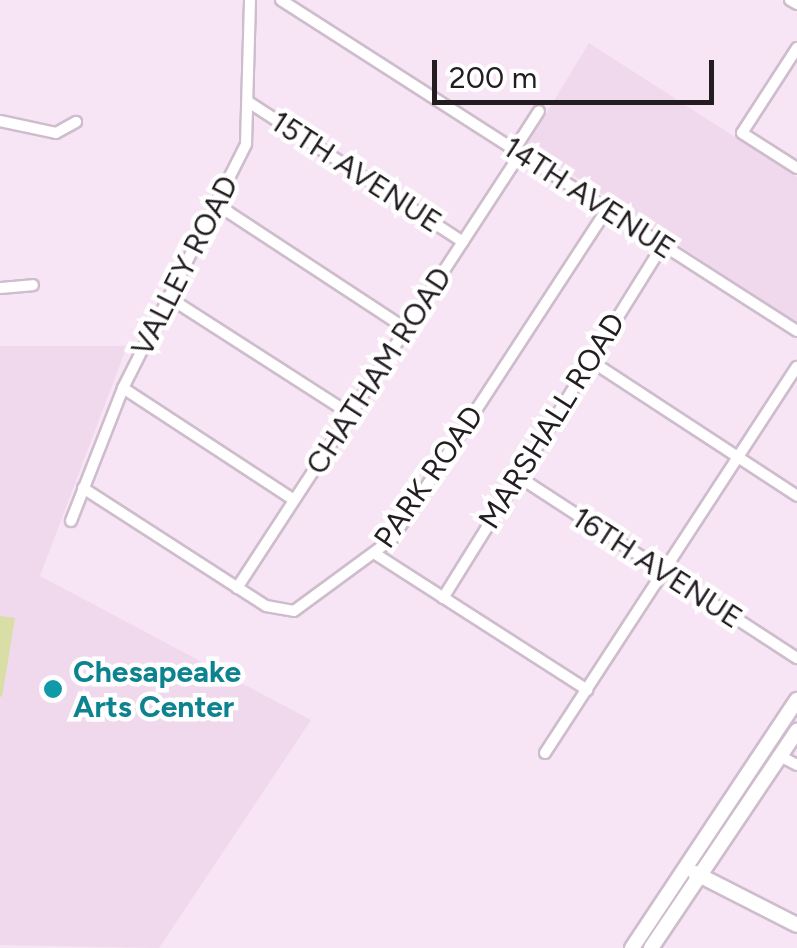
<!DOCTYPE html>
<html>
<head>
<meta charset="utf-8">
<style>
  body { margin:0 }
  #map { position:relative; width:797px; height:948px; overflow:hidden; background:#f7e5f5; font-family:Figtree,sans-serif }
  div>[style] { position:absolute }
  .built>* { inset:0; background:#f0d8ed }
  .green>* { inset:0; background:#d9dea6 }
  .roads { filter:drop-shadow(2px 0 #cebdcc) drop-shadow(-2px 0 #cebdcc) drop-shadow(0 2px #cebdcc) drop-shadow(0 -2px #cebdcc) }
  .minor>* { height:10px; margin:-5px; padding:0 5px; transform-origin:5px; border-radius:5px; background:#fff }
  .major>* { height:14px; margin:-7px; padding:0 7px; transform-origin:7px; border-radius:7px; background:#fff }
  .dots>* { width:28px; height:28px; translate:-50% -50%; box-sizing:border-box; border:5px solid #fff; border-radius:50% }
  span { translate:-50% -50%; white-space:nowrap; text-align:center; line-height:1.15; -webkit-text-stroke:9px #fff; paint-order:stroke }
  .street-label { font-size:30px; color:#231d22 }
  .culture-label { font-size:30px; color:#0d838f; font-weight:700 }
  .left { translate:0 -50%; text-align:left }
  .scale { position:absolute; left:432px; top:60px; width:282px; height:45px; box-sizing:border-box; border:5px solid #231d22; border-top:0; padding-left:12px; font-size:30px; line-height:35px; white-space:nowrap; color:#231d22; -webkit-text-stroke:8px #fff; paint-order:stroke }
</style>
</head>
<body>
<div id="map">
  <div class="built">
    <i style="clip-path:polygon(589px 43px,797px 177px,797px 323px,527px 145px)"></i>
    <i style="clip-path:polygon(0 346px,127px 346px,40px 576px,311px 720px,159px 948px,0 945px)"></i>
  </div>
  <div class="green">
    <i style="clip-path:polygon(0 616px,15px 618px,2px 697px,0 696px)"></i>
  </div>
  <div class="roads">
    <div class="minor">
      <i style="left:281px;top:0;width:613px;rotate:32.68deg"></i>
      <i style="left:790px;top:0;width:8px;rotate:30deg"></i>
      <i style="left:797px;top:48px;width:101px;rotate:122.9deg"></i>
      <i style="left:742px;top:133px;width:65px;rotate:32.5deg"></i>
      <i style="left:250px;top:103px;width:254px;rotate:33.1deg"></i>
      <i style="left:0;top:121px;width:57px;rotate:12.1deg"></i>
      <i style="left:56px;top:133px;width:23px;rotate:-29deg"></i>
      <i style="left:514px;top:150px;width:46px;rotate:-57.3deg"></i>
      <i style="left:216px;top:204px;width:227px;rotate:33.3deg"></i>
      <i style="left:0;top:288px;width:33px;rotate:-5deg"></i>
      <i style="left:168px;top:297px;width:216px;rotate:32.7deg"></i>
      <i style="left:588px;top:359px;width:250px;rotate:33.2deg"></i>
      <i style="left:123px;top:388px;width:204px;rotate:33.2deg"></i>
      <i style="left:519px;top:477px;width:332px;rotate:33.1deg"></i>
      <i style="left:83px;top:488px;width:218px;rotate:32.8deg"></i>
      <i style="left:266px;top:606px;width:28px;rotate:10deg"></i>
      <i style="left:294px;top:611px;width:122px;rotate:-36.3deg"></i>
      <i style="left:392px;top:539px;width:394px;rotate:-56.9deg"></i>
      <i style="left:71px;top:521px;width:143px;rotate:-68.6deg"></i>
      <i style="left:123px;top:388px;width:273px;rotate:-63.2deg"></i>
      <i style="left:246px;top:144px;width:144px;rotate:-88.4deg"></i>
      <i style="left:377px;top:555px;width:250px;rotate:32.7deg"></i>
      <i style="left:237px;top:588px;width:518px;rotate:-56.89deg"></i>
      <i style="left:443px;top:598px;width:416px;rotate:-58.1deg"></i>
      <i style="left:545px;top:753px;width:461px;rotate:-56.9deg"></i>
      <i style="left:780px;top:756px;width:19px;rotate:28deg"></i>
    </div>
    <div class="major">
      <i style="left:695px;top:873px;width:114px;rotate:27deg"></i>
      <i style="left:632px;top:948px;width:298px;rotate:-56.4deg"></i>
      <i style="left:651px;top:948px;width:262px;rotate:-56.1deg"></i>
    </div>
  </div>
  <div class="dots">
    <i style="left:53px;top:689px;background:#0f9aa8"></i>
  </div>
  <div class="street-label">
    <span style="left:356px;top:172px;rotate:33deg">15TH AVENUE</span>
    <span style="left:589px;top:198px;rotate:33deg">14TH AVENUE</span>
    <span style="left:185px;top:266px;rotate:-63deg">VALLEY ROAD</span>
    <span style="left:379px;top:371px;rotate:-57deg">CHATHAM ROAD</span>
    <span style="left:552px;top:421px;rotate:-58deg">MARSHALL ROAD</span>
    <span style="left:429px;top:477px;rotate:-55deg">PARK ROAD</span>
    <span style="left:657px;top:568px;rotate:33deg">16TH AVENUE</span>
  </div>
  <div class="culture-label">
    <span class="left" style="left:73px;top:689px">Chesapeake<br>Arts Center</span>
  </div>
  <div class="scale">200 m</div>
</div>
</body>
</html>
